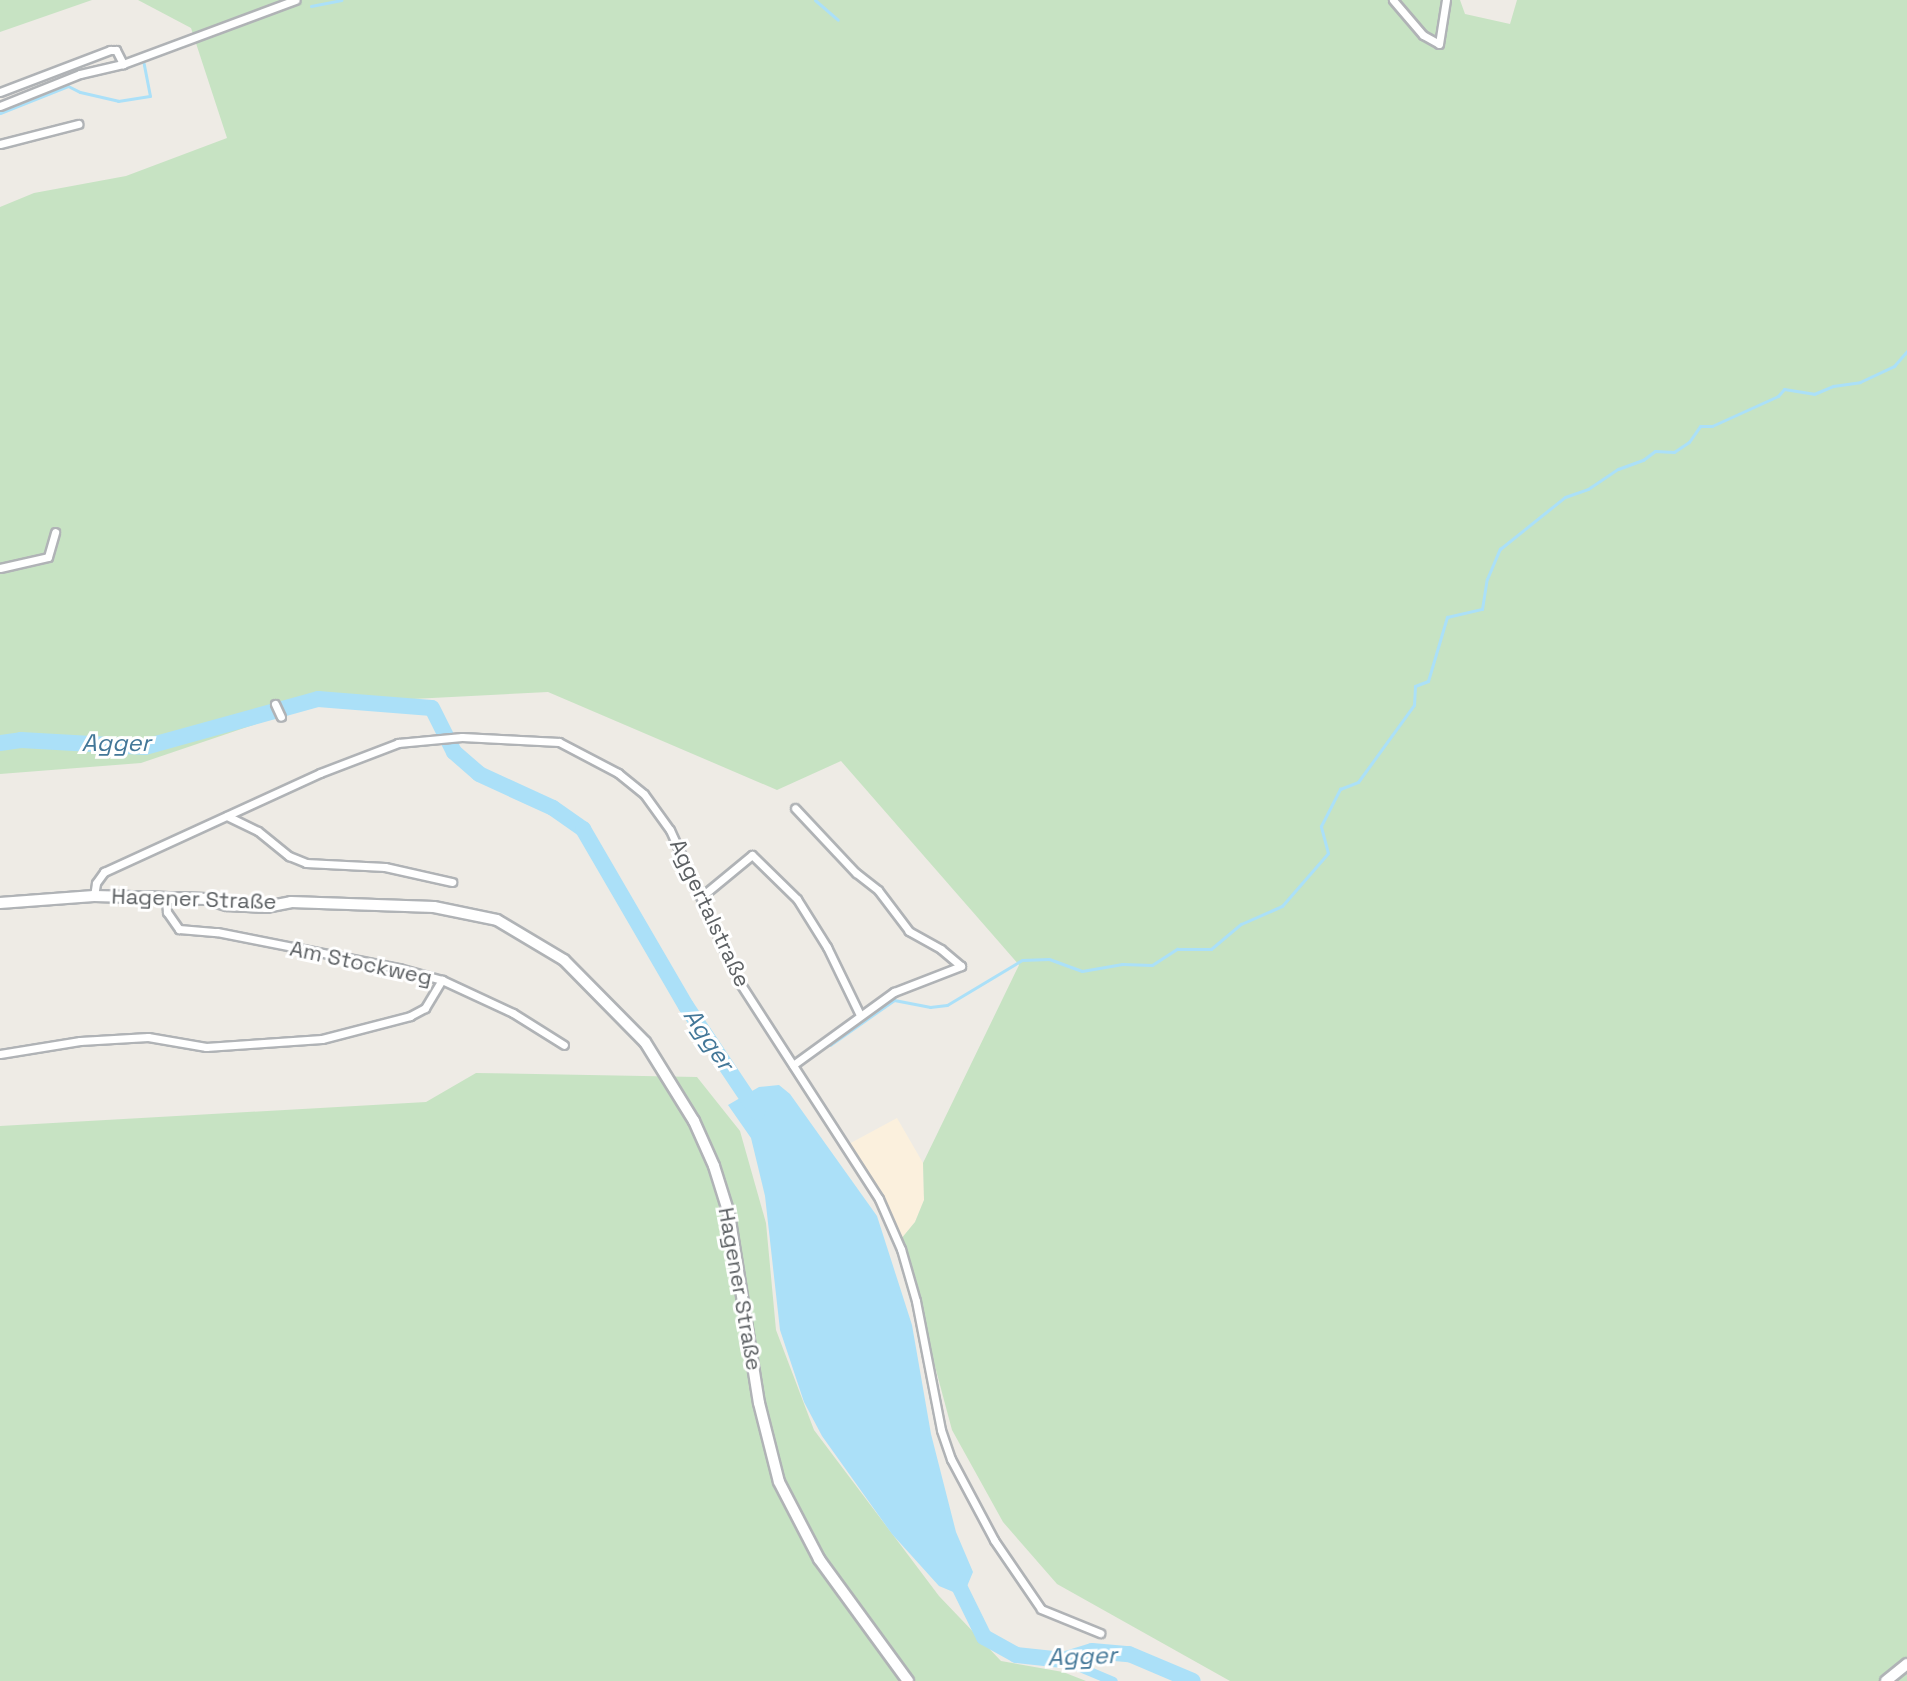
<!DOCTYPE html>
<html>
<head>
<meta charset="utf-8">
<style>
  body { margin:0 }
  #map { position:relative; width:1907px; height:1681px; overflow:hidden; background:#eeebe5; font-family:"Space Grotesk",sans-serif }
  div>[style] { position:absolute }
  .commercial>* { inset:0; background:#fbf0dd }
  .green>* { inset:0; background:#c7e3c3 }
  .water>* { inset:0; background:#abe0f8 }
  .stream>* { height:3px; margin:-1.5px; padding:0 1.5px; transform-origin:1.5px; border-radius:1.5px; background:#abe0f8 }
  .canal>* { height:9px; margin:-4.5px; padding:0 4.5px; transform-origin:4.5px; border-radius:4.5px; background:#abe0f8 }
  .river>* { height:16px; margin:-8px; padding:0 8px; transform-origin:8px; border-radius:8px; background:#abe0f8 }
  .roads { filter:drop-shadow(2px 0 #b0b3b6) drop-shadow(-2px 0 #b0b3b6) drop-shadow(0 2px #b0b3b6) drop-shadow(0 -2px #b0b3b6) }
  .minor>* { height:7px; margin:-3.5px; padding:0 3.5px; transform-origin:3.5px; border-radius:3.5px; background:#fff }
  .secondary>* { height:10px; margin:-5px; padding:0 5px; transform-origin:5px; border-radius:5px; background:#fff }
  span { translate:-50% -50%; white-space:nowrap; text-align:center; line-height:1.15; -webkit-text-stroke:6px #fff; paint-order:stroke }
  .street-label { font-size:22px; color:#5d6164 }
  .water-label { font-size:24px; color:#437798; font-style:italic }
</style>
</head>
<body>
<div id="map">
  <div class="commercial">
    <i style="clip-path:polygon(897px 1118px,923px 1163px,924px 1200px,915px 1222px,901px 1239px,847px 1145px)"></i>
  </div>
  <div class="green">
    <i style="clip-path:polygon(0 0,92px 0,0 32px)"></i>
    <i style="clip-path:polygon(138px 0,1460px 0,1465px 14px,1510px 24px,1517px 0,1907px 0,1907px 1681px,1230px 1681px,1057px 1584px,1003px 1522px,952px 1430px,901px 1239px,915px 1222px,924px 1200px,923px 1163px,1019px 965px,841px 761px,777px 790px,548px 692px,315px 704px,141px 763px,0 774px,0 207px,34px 193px,126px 176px,227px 138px,191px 28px)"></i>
    <i style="clip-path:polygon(476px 1073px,697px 1077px,740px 1131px,766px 1223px,776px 1330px,814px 1430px,939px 1596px,1001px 1661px,1063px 1672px,1086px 1681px,0 1681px,0 1126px,426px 1102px)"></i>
  </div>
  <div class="water">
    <i style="clip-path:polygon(779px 1085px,790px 1094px,877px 1216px,912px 1325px,931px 1434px,956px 1532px,973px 1572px,963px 1596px,939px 1586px,892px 1534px,822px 1436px,804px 1402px,780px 1330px,765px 1196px,751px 1138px,728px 1105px,759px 1087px)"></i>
  </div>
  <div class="stream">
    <i style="left:815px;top:0;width:30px;rotate:41deg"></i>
    <i style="left:311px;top:6px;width:31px;rotate:-11deg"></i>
    <i style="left:0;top:113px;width:73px;rotate:-21.7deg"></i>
    <i style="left:68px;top:86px;width:13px;rotate:27deg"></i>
    <i style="left:80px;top:92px;width:39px;rotate:13deg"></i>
    <i style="left:118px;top:101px;width:32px;rotate:-9deg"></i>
    <i style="left:150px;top:96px;width:33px;rotate:-101deg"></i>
    <i style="left:830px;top:1045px;width:78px;rotate:-35.1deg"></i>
    <i style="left:894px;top:1000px;width:37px;rotate:11deg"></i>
    <i style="left:930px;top:1007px;width:17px;rotate:-7deg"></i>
    <i style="left:947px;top:1005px;width:87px;rotate:-31deg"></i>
    <i style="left:1022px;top:960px;width:27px;rotate:-2deg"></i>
    <i style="left:1049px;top:959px;width:35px;rotate:20deg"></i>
    <i style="left:1082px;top:971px;width:41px;rotate:-9.9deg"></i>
    <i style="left:1122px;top:964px;width:30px;rotate:2deg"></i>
    <i style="left:1152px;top:965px;width:30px;rotate:-33deg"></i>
    <i style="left:1177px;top:949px;width:34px"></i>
    <i style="left:1211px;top:949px;width:39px;rotate:-40deg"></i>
    <i style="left:1241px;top:924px;width:45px;rotate:-23.7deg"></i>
    <i style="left:1282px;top:906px;width:70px;rotate:-49deg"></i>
    <i style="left:1328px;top:853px;width:28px;rotate:-105deg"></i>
    <i style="left:1321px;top:826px;width:42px;rotate:-62.8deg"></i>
    <i style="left:1340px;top:789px;width:19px;rotate:-21deg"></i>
    <i style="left:1358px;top:782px;width:95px;rotate:-54deg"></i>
    <i style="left:1414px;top:705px;width:19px;rotate:-87deg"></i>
    <i style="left:1415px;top:686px;width:14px;rotate:-21deg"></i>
    <i style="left:1428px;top:681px;width:67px;rotate:-73.5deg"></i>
    <i style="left:1447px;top:617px;width:36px;rotate:-13deg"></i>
    <i style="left:1482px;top:609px;width:30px;rotate:-81deg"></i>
    <i style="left:1487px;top:579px;width:33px;rotate:-67deg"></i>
    <i style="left:1500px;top:549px;width:83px;rotate:-38.7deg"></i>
    <i style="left:1565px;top:497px;width:24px;rotate:-19deg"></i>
    <i style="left:1588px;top:489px;width:36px;rotate:-34deg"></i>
    <i style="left:1618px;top:469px;width:27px;rotate:-20deg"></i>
    <i style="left:1643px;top:460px;width:15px;rotate:-37deg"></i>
    <i style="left:1655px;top:451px;width:19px;rotate:3deg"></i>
    <i style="left:1674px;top:452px;width:18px;rotate:-34deg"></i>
    <i style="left:1689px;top:442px;width:19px;rotate:-55deg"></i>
    <i style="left:1700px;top:426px;width:12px"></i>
    <i style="left:1712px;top:426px;width:72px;rotate:-24.4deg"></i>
    <i style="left:1778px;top:396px;width:9px;rotate:-49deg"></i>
    <i style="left:1784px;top:389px;width:30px;rotate:9deg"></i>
    <i style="left:1814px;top:394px;width:21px;rotate:-23deg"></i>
    <i style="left:1833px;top:386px;width:27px;rotate:-8deg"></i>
    <i style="left:1860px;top:382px;width:38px;rotate:-25deg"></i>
    <i style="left:1894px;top:366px;width:20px;rotate:-49deg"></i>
  </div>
  <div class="canal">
    <i style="left:1063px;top:1660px;width:54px;rotate:22.8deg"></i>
  </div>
  <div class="river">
    <i style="left:0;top:743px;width:21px;rotate:-8deg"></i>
    <i style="left:21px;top:740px;width:124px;rotate:3.2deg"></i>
    <i style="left:145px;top:747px;width:180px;rotate:-15.5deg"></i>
    <i style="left:318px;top:699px;width:114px;rotate:4.5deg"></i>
    <i style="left:432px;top:708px;width:49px;rotate:63.4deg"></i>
    <i style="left:454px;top:752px;width:33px;rotate:41deg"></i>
    <i style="left:479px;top:774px;width:81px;rotate:24.7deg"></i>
    <i style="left:553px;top:808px;width:37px;rotate:35deg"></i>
    <i style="left:583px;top:829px;width:205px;rotate:59.8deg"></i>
    <i style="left:686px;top:1006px;width:128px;rotate:56.2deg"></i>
    <i style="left:955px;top:1578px;width:66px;rotate:63.8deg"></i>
    <i style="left:984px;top:1637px;width:37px;rotate:29deg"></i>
    <i style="left:1016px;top:1655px;width:47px;rotate:6.1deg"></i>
    <i style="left:1063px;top:1660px;width:30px;rotate:-17deg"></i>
    <i style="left:1092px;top:1651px;width:37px;rotate:5deg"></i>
    <i style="left:1129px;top:1654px;width:69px;rotate:22.9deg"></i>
  </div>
  <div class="roads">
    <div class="minor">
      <i style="left:1393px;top:0;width:46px;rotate:49.4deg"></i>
      <i style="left:1423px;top:35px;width:18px;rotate:29deg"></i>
      <i style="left:1439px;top:44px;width:45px;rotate:-81deg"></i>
      <i style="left:0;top:92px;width:118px;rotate:-20.9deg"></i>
      <i style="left:110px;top:50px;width:6px"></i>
      <i style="left:116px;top:50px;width:16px;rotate:63deg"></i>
      <i style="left:0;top:106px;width:86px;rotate:-21.8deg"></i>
      <i style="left:80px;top:74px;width:44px;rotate:-13.1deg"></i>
      <i style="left:123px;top:64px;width:184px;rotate:-20.4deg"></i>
      <i style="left:0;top:144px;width:81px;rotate:-14.4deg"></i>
      <i style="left:0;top:568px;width:49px;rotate:-12.9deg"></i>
      <i style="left:48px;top:557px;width:26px;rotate:-74deg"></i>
      <i style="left:275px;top:704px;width:14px;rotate:65deg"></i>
      <i style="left:227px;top:816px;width:34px;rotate:26deg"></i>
      <i style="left:258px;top:831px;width:40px;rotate:39deg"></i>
      <i style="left:289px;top:856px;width:18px;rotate:22deg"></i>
      <i style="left:306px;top:863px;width:79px;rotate:2.9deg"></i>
      <i style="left:385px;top:867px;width:69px;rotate:12.6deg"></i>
      <i style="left:94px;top:896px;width:13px;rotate:-81deg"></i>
      <i style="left:96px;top:883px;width:14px;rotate:-54deg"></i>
      <i style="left:104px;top:872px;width:238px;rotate:-24.6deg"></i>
      <i style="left:320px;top:773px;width:84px;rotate:-21deg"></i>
      <i style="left:398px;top:743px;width:64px;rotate:-5.4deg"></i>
      <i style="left:462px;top:737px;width:97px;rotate:3deg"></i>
      <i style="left:559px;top:742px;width:67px;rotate:27.7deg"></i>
      <i style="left:618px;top:773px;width:33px;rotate:39deg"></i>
      <i style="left:644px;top:794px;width:44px;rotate:54.2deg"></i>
      <i style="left:670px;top:830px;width:165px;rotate:65.6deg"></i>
      <i style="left:738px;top:980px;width:260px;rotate:57.2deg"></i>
      <i style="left:879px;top:1199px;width:55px;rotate:66.3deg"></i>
      <i style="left:901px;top:1249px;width:54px;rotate:73.9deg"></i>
      <i style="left:916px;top:1301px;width:131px;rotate:79deg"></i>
      <i style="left:941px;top:1430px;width:31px;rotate:71deg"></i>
      <i style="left:951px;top:1459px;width:92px;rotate:62deg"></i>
      <i style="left:994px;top:1540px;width:83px;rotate:55.7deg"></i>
      <i style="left:1041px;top:1609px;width:64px;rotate:22.1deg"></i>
      <i style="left:701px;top:897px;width:66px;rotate:-39.5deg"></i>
      <i style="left:752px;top:855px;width:63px;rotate:44.4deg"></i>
      <i style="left:797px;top:899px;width:57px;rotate:58deg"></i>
      <i style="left:827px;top:947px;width:76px;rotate:64.1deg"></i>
      <i style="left:166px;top:898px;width:14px;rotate:86deg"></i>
      <i style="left:167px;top:912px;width:21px;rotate:55deg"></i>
      <i style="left:179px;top:929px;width:38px;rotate:5deg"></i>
      <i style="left:217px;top:932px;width:186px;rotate:11.2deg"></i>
      <i style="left:399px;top:968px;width:45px;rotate:15.6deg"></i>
      <i style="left:442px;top:980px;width:78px;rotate:24.9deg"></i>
      <i style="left:513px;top:1013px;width:60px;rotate:32.1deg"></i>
      <i style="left:0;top:1054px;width:81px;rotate:-9.2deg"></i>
      <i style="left:80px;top:1041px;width:68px;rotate:-3.4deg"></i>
      <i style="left:148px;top:1037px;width:59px;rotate:9.8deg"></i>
      <i style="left:206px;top:1047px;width:116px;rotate:-3.9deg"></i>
      <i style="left:322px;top:1039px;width:91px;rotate:-14.6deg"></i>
      <i style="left:410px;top:1016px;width:17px;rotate:-28deg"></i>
      <i style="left:425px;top:1008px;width:33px;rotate:-59deg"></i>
      <i style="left:793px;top:1065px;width:125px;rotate:-35.9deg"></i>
      <i style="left:894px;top:992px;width:72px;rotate:-21.2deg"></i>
      <i style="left:961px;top:966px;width:26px;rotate:-140deg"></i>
      <i style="left:941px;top:949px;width:37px;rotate:-151deg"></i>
      <i style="left:909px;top:931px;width:51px;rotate:-127.1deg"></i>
      <i style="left:878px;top:890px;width:28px;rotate:-142deg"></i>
      <i style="left:856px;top:873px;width:89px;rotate:-133.2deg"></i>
    </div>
    <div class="secondary">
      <i style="left:0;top:903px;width:94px;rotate:-4.3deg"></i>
      <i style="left:94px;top:896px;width:113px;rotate:1.5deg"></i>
      <i style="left:207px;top:899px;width:21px;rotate:17deg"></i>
      <i style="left:227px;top:905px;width:39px;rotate:3deg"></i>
      <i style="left:266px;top:907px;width:25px;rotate:-11deg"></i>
      <i style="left:291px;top:902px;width:143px;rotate:2deg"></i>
      <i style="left:434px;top:907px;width:64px;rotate:11.7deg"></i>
      <i style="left:497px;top:920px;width:78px;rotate:30.8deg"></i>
      <i style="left:564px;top:960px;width:115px;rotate:45.4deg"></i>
      <i style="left:645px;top:1042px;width:93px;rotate:58.2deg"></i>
      <i style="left:694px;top:1121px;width:49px;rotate:66deg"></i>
      <i style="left:714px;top:1166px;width:50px;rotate:72.6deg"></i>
      <i style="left:729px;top:1214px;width:191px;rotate:81deg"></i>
      <i style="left:759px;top:1403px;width:81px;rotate:75.8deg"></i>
      <i style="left:779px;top:1482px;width:87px;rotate:62.5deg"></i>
      <i style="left:819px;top:1559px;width:151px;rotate:53.9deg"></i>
      <i style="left:1886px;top:1681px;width:27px;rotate:-39deg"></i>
    </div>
  </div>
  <div class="street-label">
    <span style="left:194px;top:899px;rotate:2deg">Hagener Straße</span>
    <span style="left:710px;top:913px;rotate:65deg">Aggertalstraße</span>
    <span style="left:361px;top:963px;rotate:12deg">Am Stockweg</span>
    <span style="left:740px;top:1289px;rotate:80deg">Hagener Straße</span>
  </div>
  <div class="water-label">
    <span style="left:116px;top:743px">Agger</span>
    <span style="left:709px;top:1039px;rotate:56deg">Agger</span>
    <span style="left:1082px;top:1656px;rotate:-2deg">Agger</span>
  </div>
</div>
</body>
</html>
